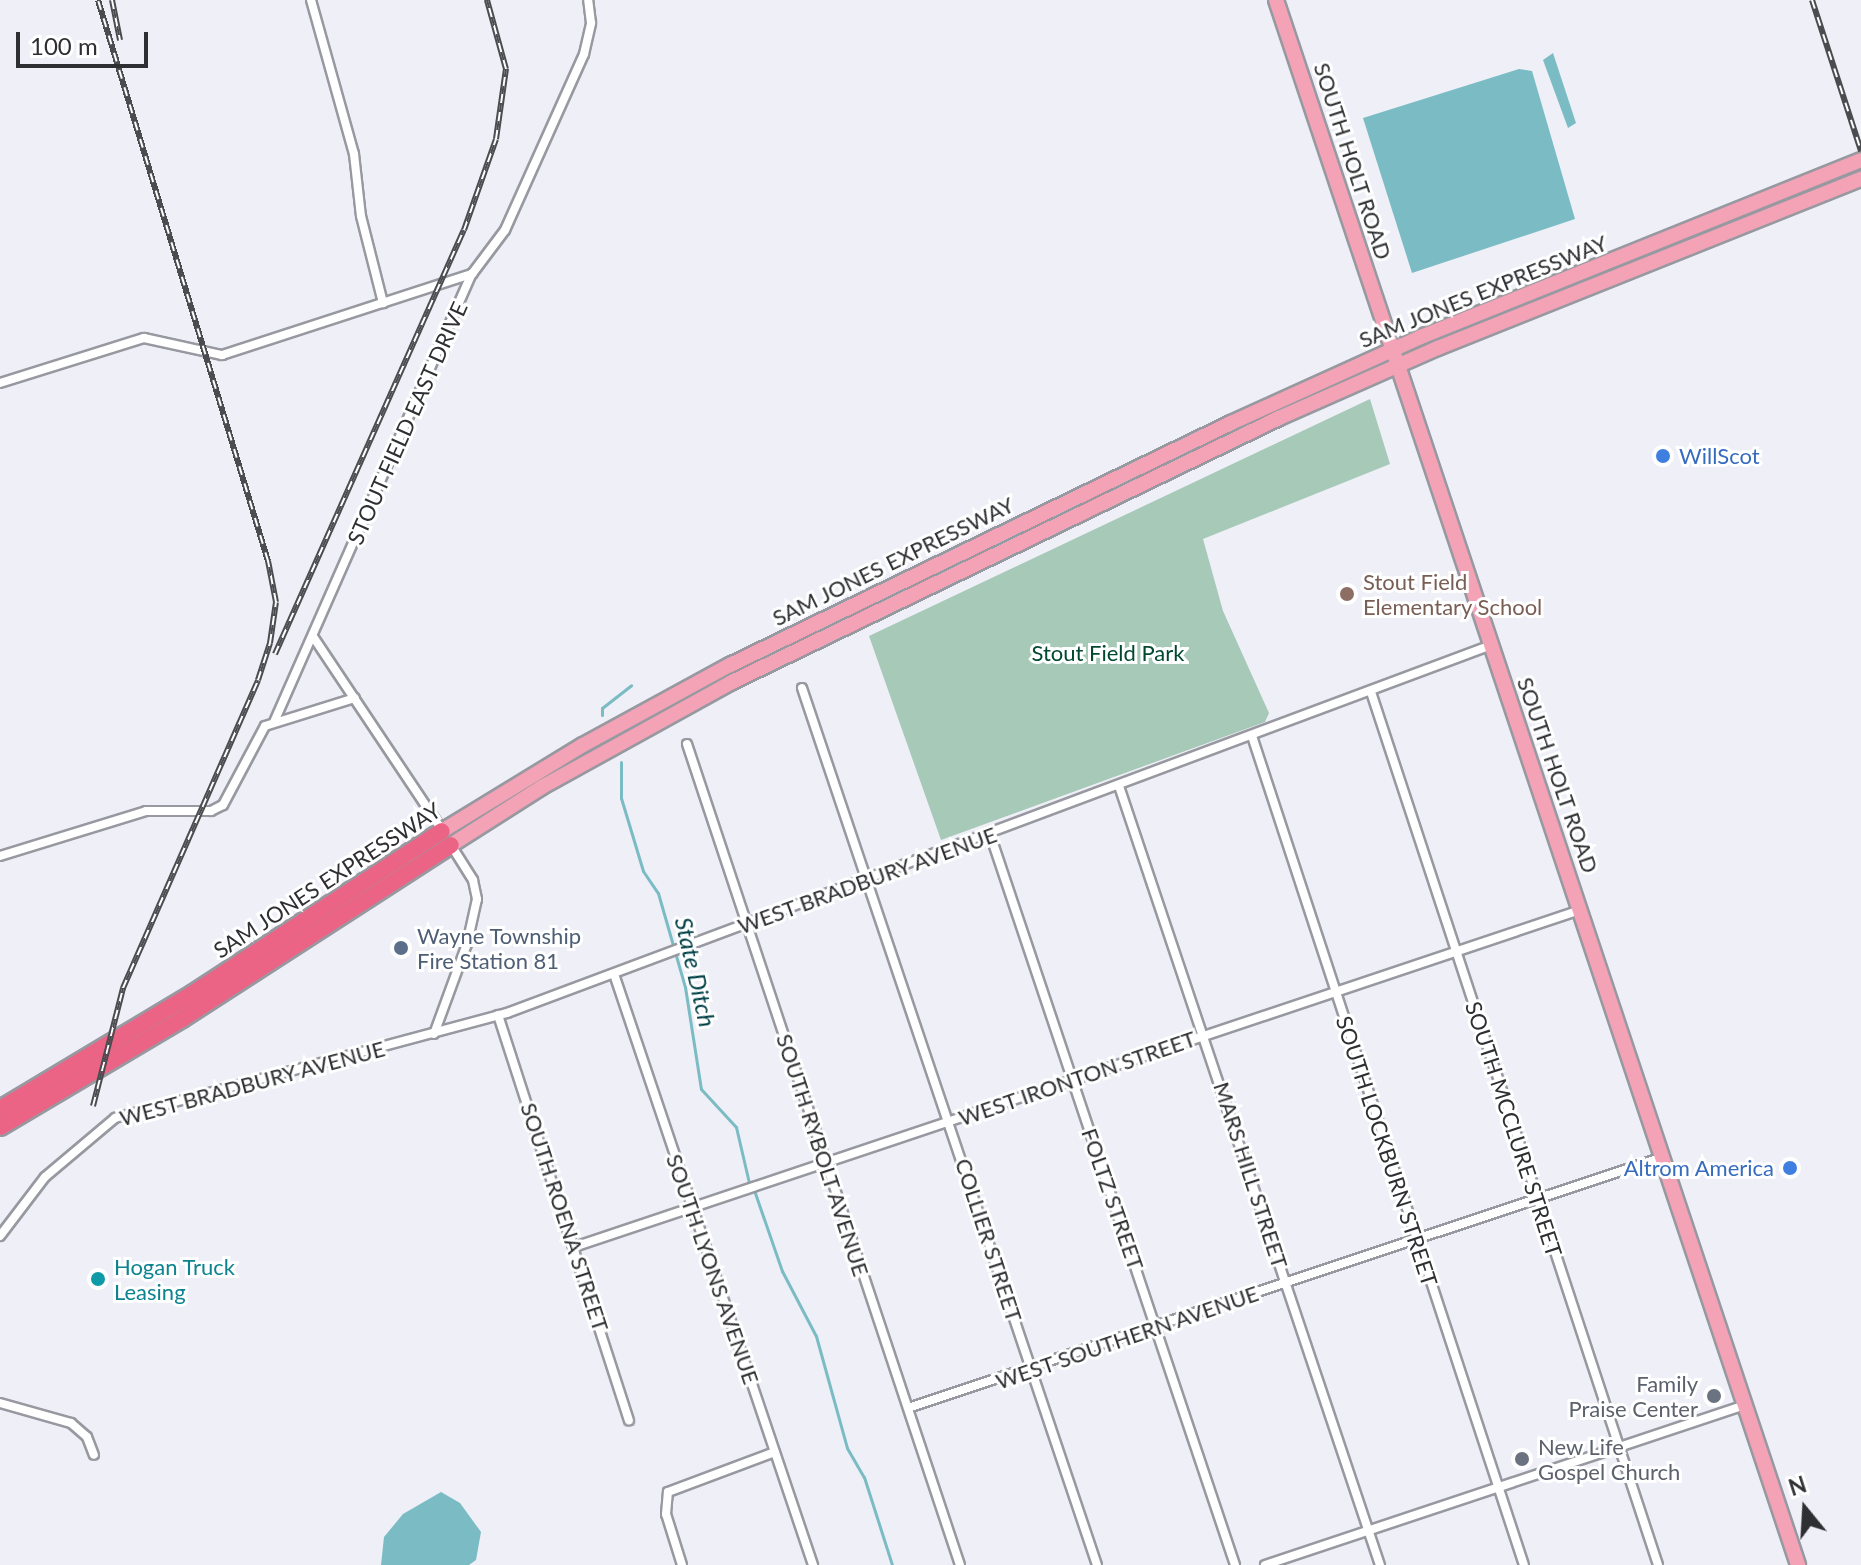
<!DOCTYPE html>
<html>
<head>
<meta charset="utf-8">
<style>
  body { margin:0 }
  #map { position:relative; width:1861px; height:1565px; overflow:hidden; background:#eeeff7; font-family:Lato,sans-serif }
  div>[style] { position:absolute }
  .green>* { inset:0; background:#a7c9b8 }
  .water>* { inset:0; background:#7bbcc4 }
  .stream>* { height:3px; margin:-1.5px; padding:0 1.5px; transform-origin:1.5px; border-radius:1.5px; background:#7bbcc4 }
  .roads { filter:drop-shadow(2px 0 #9899a0) drop-shadow(-2px 0 #9899a0) drop-shadow(0 2px #9899a0) drop-shadow(0 -2px #9899a0) }
  .street>* { height:8px; margin:-4px; padding:0 4px; transform-origin:4px; border-radius:4px; background:#fff }
  .primary>* { height:14px; margin:-7px; padding:0 7px; transform-origin:7px; border-radius:7px; background:#f4a2b6 }
  .highway>* { height:16px; margin:-8px; padding:0 8px; transform-origin:8px; border-radius:8px; background:#ec6485 }
  .rail>* { height:6px; margin-top:-3px; transform-origin:0; background:repeating-linear-gradient(90deg,#fff 0 9px,#4b4c50 0 18px); box-sizing:border-box; border-block:2px solid #4b4c50 }
  .dots>* { width:22px; height:22px; translate:-50% -50%; box-sizing:border-box; border:4px solid #fff; border-radius:50% }
  span { translate:-50% -50%; white-space:nowrap; text-align:center; line-height:1.15; -webkit-text-stroke:6px #fff; paint-order:stroke }
  .street-label { font-size:22px; color:#2e2f32 }
  .shop-label { font-size:22px; color:#366cbe }
  .left { translate:0 -50%; text-align:left }
  .right { translate:-100% -50%; text-align:right }
  .education-label { font-size:22px; color:#785e54 }
  .park-label { font-size:22px; color:#004830 }
  .service-label { font-size:22px; color:#4e5e75 }
  .culture-label { font-size:22px; color:#0d838f }
  .worship-label { font-size:22px; color:#5b616d }
  .water-label { font-size:24px; color:#004047; font-style:italic }
  .north { position:absolute; left:1765px; top:1469px; width:80px; height:80px; -webkit-text-stroke:6px #fff; paint-order:stroke; rotate:342deg; font-size:22px; font-weight:700; line-height:32px; text-align:center; color:#2e2f32 }
  .north::after { content:''; display:block; margin:auto; width:28px; height:36px; background:#2e2f32; clip-path:polygon(50% 0,100% 100%,50% 72%,0 100%) }
  .scale { position:absolute; left:16px; top:32px; width:132px; height:36px; box-sizing:border-box; border:4px solid #2e2f32; border-top:0; padding-left:10px; font-size:24px; line-height:28px; white-space:nowrap; color:#2e2f32; -webkit-text-stroke:6px #fff; paint-order:stroke }
</style>
</head>
<body>
<div id="map">
  <div class="green">
    <i style="clip-path:polygon(1370px 399px,1390px 464px,1203px 539px,1223px 611px,1269px 713px,1265px 722px,941px 840px,869px 636px)"></i>
  </div>
  <div class="water">
    <i style="clip-path:polygon(1553px 53px,1576px 123px,1568px 128px,1543px 60px)"></i>
    <i style="clip-path:polygon(1519px 69px,1532px 71px,1575px 219px,1412px 273px,1363px 118px)"></i>
    <i style="clip-path:polygon(441px 1492px,460px 1503px,481px 1532px,476px 1560px,469px 1565px,381px 1565px,384px 1537px,403px 1514px)"></i>
  </div>
  <div class="stream">
    <i style="left:602px;top:715px;width:7px;rotate:-90deg"></i>
    <i style="left:602px;top:708px;width:37px;rotate:-38deg"></i>
    <i style="left:621px;top:762px;width:36px;rotate:90deg"></i>
    <i style="left:621px;top:798px;width:76px;rotate:73.2deg"></i>
    <i style="left:643px;top:871px;width:27px;rotate:56deg"></i>
    <i style="left:658px;top:893px;width:98px;rotate:74deg"></i>
    <i style="left:685px;top:987px;width:103px;rotate:81.1deg"></i>
    <i style="left:701px;top:1089px;width:52px;rotate:47.4deg"></i>
    <i style="left:736px;top:1127px;width:57px;rotate:76.9deg"></i>
    <i style="left:755px;top:1193px;width:83px;rotate:70.9deg"></i>
    <i style="left:782px;top:1271px;width:73px;rotate:62.4deg"></i>
    <i style="left:816px;top:1336px;width:116px;rotate:74.5deg"></i>
    <i style="left:847px;top:1448px;width:34px;rotate:60deg"></i>
    <i style="left:864px;top:1477px;width:92px;rotate:72.3deg"></i>
  </div>
  <div class="roads">
    <div class="street">
      <i style="left:311px;top:0;width:160px;rotate:74.4deg"></i>
      <i style="left:354px;top:154px;width:62px;rotate:83.6deg"></i>
      <i style="left:361px;top:216px;width:90px;rotate:75.8deg"></i>
      <i style="left:0;top:383px;width:151px;rotate:-17.4deg"></i>
      <i style="left:144px;top:338px;width:80px;rotate:12.3deg"></i>
      <i style="left:222px;top:355px;width:263px;rotate:-18deg"></i>
      <i style="left:314px;top:638px;width:234px;rotate:56.3deg"></i>
      <i style="left:802px;top:688px;width:925px;rotate:71.41deg"></i>
      <i style="left:1371px;top:692px;width:919px;rotate:71.8deg"></i>
      <i style="left:274px;top:722px;width:490px;rotate:-66.2deg"></i>
      <i style="left:472px;top:274px;width:55px;rotate:-53.1deg"></i>
      <i style="left:505px;top:230px;width:193px;rotate:-65.8deg"></i>
      <i style="left:584px;top:54px;width:32px;rotate:-77deg"></i>
      <i style="left:591px;top:23px;width:23px;rotate:-97deg"></i>
      <i style="left:1252px;top:736px;width:872px;rotate:71.84deg"></i>
      <i style="left:687px;top:744px;width:865px;rotate:71.61deg"></i>
      <i style="left:1119px;top:786px;width:822px;rotate:71.48deg"></i>
      <i style="left:990px;top:834px;width:771px;rotate:71.47deg"></i>
      <i style="left:0;top:856px;width:153px;rotate:-17.1deg"></i>
      <i style="left:146px;top:811px;width:65px"></i>
      <i style="left:211px;top:811px;width:13px;rotate:-27deg"></i>
      <i style="left:223px;top:805px;width:89px;rotate:-62deg"></i>
      <i style="left:265px;top:726px;width:94px;rotate:-17.3deg"></i>
      <i style="left:614px;top:974px;width:624px;rotate:71.39deg"></i>
      <i style="left:498px;top:1015px;width:426px;rotate:72.1deg"></i>
      <i style="left:434px;top:1034px;width:96px;rotate:-69.9deg"></i>
      <i style="left:467px;top:944px;width:46px;rotate:-77.5deg"></i>
      <i style="left:477px;top:899px;width:19px;rotate:-102deg"></i>
      <i style="left:473px;top:880px;width:41px;rotate:-122.2deg"></i>
      <i style="left:0;top:1236px;width:74px;rotate:-52.7deg"></i>
      <i style="left:45px;top:1177px;width:92px;rotate:-40.1deg"></i>
      <i style="left:115px;top:1118px;width:406px;rotate:-15deg"></i>
      <i style="left:507px;top:1013px;width:1051px;rotate:-20.5deg"></i>
      <i style="left:574px;top:1247px;width:1061px;rotate:-18.52deg"></i>
      <i style="left:0;top:1403px;width:74px;rotate:15.7deg"></i>
      <i style="left:71px;top:1423px;width:21px;rotate:41deg"></i>
      <i style="left:87px;top:1437px;width:19px;rotate:69deg"></i>
      <i style="left:908px;top:1408px;width:796px;rotate:-18.39deg"></i>
      <i style="left:682px;top:1565px;width:53px;rotate:-107.4deg"></i>
      <i style="left:666px;top:1514px;width:22px;rotate:-85deg"></i>
      <i style="left:668px;top:1492px;width:114px;rotate:-20.5deg"></i>
      <i style="left:1265px;top:1565px;width:506px;rotate:-18.43deg"></i>
    </div>
    <div class="primary">
      <i style="left:1276px;top:0;width:1650px;rotate:71.55deg"></i>
      <i style="left:442px;top:831px;width:165px;rotate:-31.4deg"></i>
      <i style="left:583px;top:745px;width:167px;rotate:-28.6deg"></i>
      <i style="left:730px;top:665px;width:556px;rotate:-25.78deg"></i>
      <i style="left:1231px;top:423px;width:209px;rotate:-24.4deg"></i>
      <i style="left:1421px;top:337px;width:474px;rotate:-21.9deg"></i>
      <i style="left:451px;top:845px;width:108px;rotate:-32.5deg"></i>
      <i style="left:542px;top:787px;width:217px;rotate:-28.9deg"></i>
      <i style="left:732px;top:682px;width:607px;rotate:-25.76deg"></i>
      <i style="left:1279px;top:418px;width:174px;rotate:-23.8deg"></i>
      <i style="left:1438px;top:348px;width:456px;rotate:-21.8deg"></i>
    </div>
    <div class="highway">
      <i style="left:0;top:1109px;width:224px;rotate:-30.9deg"></i>
      <i style="left:192px;top:994px;width:298px;rotate:-33.1deg"></i>
      <i style="left:0;top:1127px;width:212px;rotate:-30.7deg"></i>
      <i style="left:182px;top:1019px;width:320px;rotate:-32.9deg"></i>
    </div>
  </div>
  <div class="rail">
    <i style="left:112px;top:0;width:41px;rotate:78.7deg"></i>
    <i style="left:1812px;top:0;width:159px;rotate:72deg"></i>
    <i style="left:275px;top:654px;width:464px;rotate:-66deg"></i>
    <i style="left:464px;top:230px;width:96px;rotate:-70.6deg"></i>
    <i style="left:496px;top:139px;width:71px;rotate:-81.9deg"></i>
    <i style="left:506px;top:69px;width:72px;rotate:-105.4deg"></i>
    <i style="left:93px;top:1106px;width:122px;rotate:-75.7deg"></i>
    <i style="left:123px;top:988px;width:336px;rotate:-66.3deg"></i>
    <i style="left:258px;top:680px;width:39px;rotate:-72deg"></i>
    <i style="left:270px;top:643px;width:41px;rotate:-81.7deg"></i>
    <i style="left:276px;top:602px;width:42px;rotate:-101deg"></i>
    <i style="left:268px;top:561px;width:586px;rotate:-106.86deg"></i>
  </div>
  <div class="dots">
    <i style="left:1663px;top:456px;background:#3f7fe0"></i>
    <i style="left:1347px;top:594px;background:#8d6e63"></i>
    <i style="left:401px;top:948px;background:#5c6f8a"></i>
    <i style="left:1790px;top:1168px;background:#3f7fe0"></i>
    <i style="left:98px;top:1279px;background:#0f9aa8"></i>
    <i style="left:1714px;top:1396px;background:#6b7280"></i>
    <i style="left:1522px;top:1459px;background:#6b7280"></i>
  </div>
  <div class="street-label">
    <span style="left:1353px;top:161px;rotate:72deg">SOUTH HOLT ROAD</span>
    <span style="left:1483px;top:291px;rotate:-22deg">SAM JONES EXPRESSWAY</span>
    <span style="left:407px;top:423px;rotate:-66deg">STOUT FIELD EAST DRIVE</span>
    <span style="left:893px;top:561px;rotate:-26deg">SAM JONES EXPRESSWAY</span>
    <span style="left:1558px;top:775px;rotate:71deg">SOUTH HOLT ROAD</span>
    <span style="left:327px;top:880px;rotate:-33deg">SAM JONES EXPRESSWAY</span>
    <span style="left:867px;top:880px;rotate:-20deg">WEST BRADBURY AVENUE</span>
    <span style="left:1077px;top:1078px;rotate:-19deg">WEST IRONTON STREET</span>
    <span style="left:252px;top:1083px;rotate:-15deg">WEST BRADBURY AVENUE</span>
    <span style="left:1514px;top:1129px;rotate:72deg">SOUTH MCCLURE STREET</span>
    <span style="left:1387px;top:1151px;rotate:72deg">SOUTH LOCKBURN STREET</span>
    <span style="left:823px;top:1155px;rotate:72deg">SOUTH RYBOLT AVENUE</span>
    <span style="left:1251px;top:1175px;rotate:72deg">MARS HILL STREET</span>
    <span style="left:1113px;top:1199px;rotate:71deg">FOLTZ STREET</span>
    <span style="left:565px;top:1217px;rotate:72deg">SOUTH ROENA STREET</span>
    <span style="left:989px;top:1240px;rotate:72deg">COLLIER STREET</span>
    <span style="left:713px;top:1269px;rotate:71deg">SOUTH LYONS AVENUE</span>
    <span style="left:1127px;top:1337px;rotate:-19deg">WEST SOUTHERN AVENUE</span>
  </div>
  <div class="shop-label">
    <span class="left" style="left:1679px;top:456px">WillScot</span>
    <span class="right" style="left:1774px;top:1168px">Altrom America</span>
  </div>
  <div class="education-label">
    <span class="left" style="left:1363px;top:594px">Stout Field<br>Elementary School</span>
  </div>
  <div class="park-label">
    <span style="left:1108px;top:653px">Stout Field Park</span>
  </div>
  <div class="service-label">
    <span class="left" style="left:417px;top:948px">Wayne Township<br>Fire Station 81</span>
  </div>
  <div class="culture-label">
    <span class="left" style="left:114px;top:1279px">Hogan Truck<br>Leasing</span>
  </div>
  <div class="worship-label">
    <span class="right" style="left:1698px;top:1396px">Family<br>Praise Center</span>
    <span class="left" style="left:1538px;top:1459px">New Life<br>Gospel Church</span>
  </div>
  <div class="water-label">
    <span style="left:696px;top:972px;rotate:77deg">State Ditch</span>
  </div>
  <div class="north">N</div>
  <div class="scale">100 m</div>
</div>
</body>
</html>
